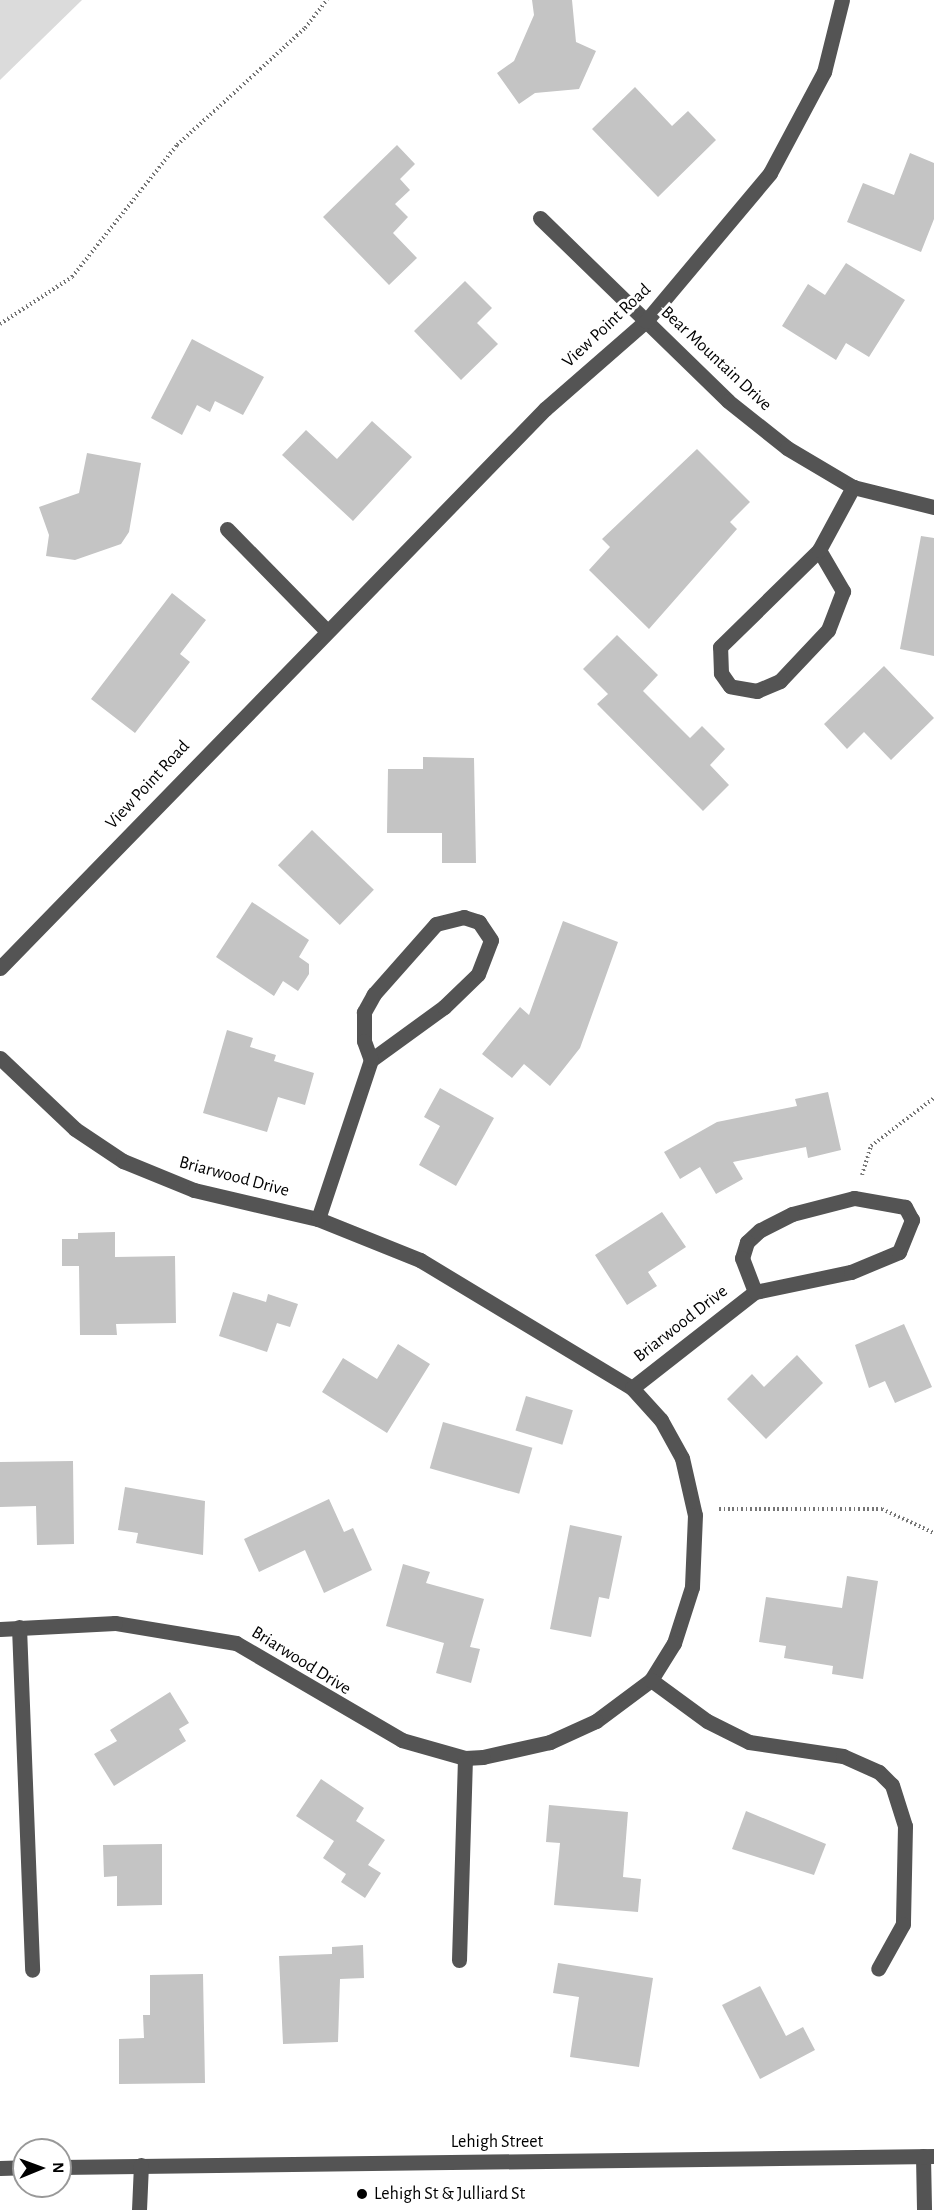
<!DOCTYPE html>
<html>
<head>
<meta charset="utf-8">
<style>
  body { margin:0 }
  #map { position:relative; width:934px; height:2210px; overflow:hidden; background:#fff; font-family:"Alegreya Sans",sans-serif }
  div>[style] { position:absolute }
  .green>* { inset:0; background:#dbdbdb }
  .building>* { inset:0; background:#c4c4c4; transform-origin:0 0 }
  .path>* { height:4px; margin-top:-2px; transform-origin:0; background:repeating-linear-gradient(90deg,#767676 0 1.5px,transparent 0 4.5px) }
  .minor>* { height:15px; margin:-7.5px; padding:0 7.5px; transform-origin:7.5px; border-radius:7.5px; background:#545454 }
  .dots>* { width:16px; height:16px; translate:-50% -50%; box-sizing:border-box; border:3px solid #fff; border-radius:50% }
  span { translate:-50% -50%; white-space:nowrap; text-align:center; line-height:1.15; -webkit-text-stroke:6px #fff; paint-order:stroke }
  .street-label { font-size:18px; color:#000 }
  .poi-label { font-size:18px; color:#000 }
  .left { translate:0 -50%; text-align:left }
  .north { position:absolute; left:12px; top:2138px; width:60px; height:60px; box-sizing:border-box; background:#fff; border:2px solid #999; border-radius:50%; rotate:89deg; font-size:16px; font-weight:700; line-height:24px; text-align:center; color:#000 }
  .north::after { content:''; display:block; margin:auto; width:21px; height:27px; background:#000; clip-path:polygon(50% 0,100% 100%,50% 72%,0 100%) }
</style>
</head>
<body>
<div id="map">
  <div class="green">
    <i style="clip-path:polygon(0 0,82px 0,0 80px)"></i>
  </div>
  <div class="building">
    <i style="clip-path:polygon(532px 0,572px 0,576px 42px,596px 51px,579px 89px,535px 93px,519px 104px,497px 73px,514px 61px,534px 15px)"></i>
    <i style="clip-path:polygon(635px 87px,672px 126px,688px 111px,716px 140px,658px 197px,592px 129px)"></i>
    <i style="clip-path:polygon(397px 145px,415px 164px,400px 179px,410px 190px,395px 204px,408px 217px,393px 233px,417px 258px,389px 285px,323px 217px)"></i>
    <i style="clip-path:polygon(910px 153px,934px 163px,934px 219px,921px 252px,847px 222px,863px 183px,894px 195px)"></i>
    <i style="clip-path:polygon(846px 263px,905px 300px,869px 357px,846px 343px,836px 360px,782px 326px,808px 284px,825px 295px)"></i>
    <i style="clip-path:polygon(465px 281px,492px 308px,477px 323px,498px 344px,461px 380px,414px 331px)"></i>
    <i style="clip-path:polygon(192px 339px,264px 377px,243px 415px,215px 401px,210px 412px,197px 405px,182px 435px,151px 418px)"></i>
    <i style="clip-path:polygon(372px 421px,412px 457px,353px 521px,282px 455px,306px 430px,337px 459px)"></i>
    <i style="clip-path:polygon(697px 449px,750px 502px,730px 522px,737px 529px,649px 629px,589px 570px,610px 547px,602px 539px)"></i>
    <i style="clip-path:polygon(87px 453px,141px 463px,129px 532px,121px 544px,75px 560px,46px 556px,49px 535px,39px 507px,79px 493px)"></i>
    <i style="clip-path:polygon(921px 536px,934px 538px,934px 656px,900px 649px)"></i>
    <i style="clip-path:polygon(172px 593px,206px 620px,180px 654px,190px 662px,135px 733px,91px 699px)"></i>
    <i style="clip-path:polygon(617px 635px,658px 675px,643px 691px,690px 738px,702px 726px,725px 749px,710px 765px,729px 785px,703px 811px,597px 704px,608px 694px,583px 669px)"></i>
    <i style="clip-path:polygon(884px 666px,934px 718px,891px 760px,864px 732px,847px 749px,824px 724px)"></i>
    <i style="clip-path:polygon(423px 757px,474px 758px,476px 863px,442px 863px,442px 833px,387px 833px,388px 769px,423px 769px)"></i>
    <i style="left:312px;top:830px;width:86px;height:49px;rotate:44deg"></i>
    <i style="clip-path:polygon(252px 902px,309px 940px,299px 957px,309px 964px,309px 974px,298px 991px,283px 981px,274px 996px,216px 957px)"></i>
    <i style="clip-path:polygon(563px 921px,618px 942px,580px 1048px,550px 1086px,524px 1064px,512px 1078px,482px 1054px,520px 1007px,529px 1015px)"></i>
    <i style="clip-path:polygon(227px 1030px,253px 1038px,250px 1047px,276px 1055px,274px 1061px,314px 1073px,305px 1105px,278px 1097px,267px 1132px,203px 1113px)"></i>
    <i style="clip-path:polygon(440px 1088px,494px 1118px,456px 1186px,419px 1165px,440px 1126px,424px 1117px)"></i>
    <i style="clip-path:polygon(828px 1092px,841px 1150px,808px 1158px,806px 1147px,733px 1162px,743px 1179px,716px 1194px,700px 1167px,680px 1179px,664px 1152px,717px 1122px,797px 1106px,795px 1099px)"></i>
    <i style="clip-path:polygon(662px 1212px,686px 1247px,648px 1272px,657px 1286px,627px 1305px,595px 1255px)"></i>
    <i style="clip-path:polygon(115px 1232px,115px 1257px,175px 1256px,176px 1323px,116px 1324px,117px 1335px,80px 1335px,79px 1266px,62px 1266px,62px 1239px,78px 1239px,78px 1233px)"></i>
    <i style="clip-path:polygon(233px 1292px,266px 1302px,268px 1294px,298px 1304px,290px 1327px,277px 1323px,267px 1352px,219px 1336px)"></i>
    <i style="clip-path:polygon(904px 1324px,932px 1387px,895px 1403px,885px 1381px,869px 1388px,855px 1345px)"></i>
    <i style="clip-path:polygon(398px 1344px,430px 1364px,387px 1433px,322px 1392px,343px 1358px,377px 1379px)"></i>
    <i style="clip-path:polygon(797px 1355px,823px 1383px,766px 1439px,727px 1399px,752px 1374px,764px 1387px)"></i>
    <i style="left:526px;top:1396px;width:49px;height:36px;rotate:17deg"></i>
    <i style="left:443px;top:1422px;width:93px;height:48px;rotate:16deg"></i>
    <i style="clip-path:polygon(73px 1461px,74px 1544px,37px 1545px,36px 1506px,0 1507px,0 1462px)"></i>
    <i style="clip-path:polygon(125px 1487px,205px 1501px,203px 1555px,136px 1543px,138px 1533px,118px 1530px)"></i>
    <i style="clip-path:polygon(329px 1499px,344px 1532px,353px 1528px,372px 1570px,324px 1593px,305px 1550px,259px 1572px,244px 1539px)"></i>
    <i style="clip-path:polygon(570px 1525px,622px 1536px,609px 1599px,599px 1597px,591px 1637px,550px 1629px)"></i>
    <i style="clip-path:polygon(403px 1564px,430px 1572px,426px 1583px,484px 1599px,470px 1647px,480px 1649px,471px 1683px,436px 1673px,444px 1643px,386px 1626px)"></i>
    <i style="clip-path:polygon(847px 1576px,878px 1581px,863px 1679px,832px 1674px,833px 1666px,784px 1658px,786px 1646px,759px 1642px,766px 1597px,842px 1608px)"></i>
    <i style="clip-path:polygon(170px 1692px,189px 1723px,179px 1729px,186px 1741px,114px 1786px,94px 1754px,117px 1741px,110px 1730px)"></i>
    <i style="clip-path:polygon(321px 1779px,364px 1808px,356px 1821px,385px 1840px,368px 1865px,381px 1873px,365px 1898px,341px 1882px,346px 1874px,323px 1858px,334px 1841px,296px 1816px)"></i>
    <i style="clip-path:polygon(549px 1805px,628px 1812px,623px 1877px,641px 1879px,638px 1912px,554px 1905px,560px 1843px,546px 1842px)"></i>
    <i style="clip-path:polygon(746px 1811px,826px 1844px,814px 1875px,732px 1849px)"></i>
    <i style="clip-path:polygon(162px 1844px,162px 1905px,117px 1906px,117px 1876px,104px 1877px,103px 1845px)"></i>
    <i style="clip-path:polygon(363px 1945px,364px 1978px,340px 1979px,338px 2042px,283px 2044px,279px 1956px,332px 1954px,332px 1947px)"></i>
    <i style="clip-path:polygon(558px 1963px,653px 1978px,639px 2067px,570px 2057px,579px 1997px,553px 1993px)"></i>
    <i style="clip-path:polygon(203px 1974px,205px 2083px,119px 2084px,119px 2039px,144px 2038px,143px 2015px,150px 2015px,150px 1975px)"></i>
    <i style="clip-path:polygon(760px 1986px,786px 2036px,803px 2027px,815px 2050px,760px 2079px,722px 2005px)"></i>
  </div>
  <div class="path">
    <i style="left:0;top:324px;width:86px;rotate:-33.1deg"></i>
    <i style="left:72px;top:277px;width:169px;rotate:-51.5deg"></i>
    <i style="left:177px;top:145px;width:173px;rotate:-42.4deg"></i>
    <i style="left:305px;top:28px;width:36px;rotate:-52deg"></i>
    <i style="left:862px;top:1175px;width:30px;rotate:-73deg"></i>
    <i style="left:871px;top:1146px;width:79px;rotate:-37.3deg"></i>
    <i style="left:719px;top:1509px;width:163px"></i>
    <i style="left:882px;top:1509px;width:57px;rotate:24.8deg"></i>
  </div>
  <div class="minor">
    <i style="left:540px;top:218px;width:262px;rotate:44.2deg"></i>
    <i style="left:728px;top:401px;width:75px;rotate:38.5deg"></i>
    <i style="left:787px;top:448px;width:77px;rotate:30.6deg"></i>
    <i style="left:853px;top:487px;width:83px;rotate:13.9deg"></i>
    <i style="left:227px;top:529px;width:140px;rotate:45.6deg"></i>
    <i style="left:819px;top:550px;width:48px;rotate:59.7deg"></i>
    <i style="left:843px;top:591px;width:42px;rotate:111deg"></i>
    <i style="left:828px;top:630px;width:70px;rotate:133.3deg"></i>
    <i style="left:780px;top:681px;width:25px;rotate:157deg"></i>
    <i style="left:757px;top:691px;width:27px;rotate:-170deg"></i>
    <i style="left:730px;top:686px;width:16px;rotate:-125deg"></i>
    <i style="left:721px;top:673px;width:26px;rotate:-92deg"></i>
    <i style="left:720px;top:647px;width:139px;rotate:-44.4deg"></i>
    <i style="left:819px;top:550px;width:72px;rotate:-61.6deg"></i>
    <i style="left:0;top:968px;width:781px;rotate:-45.73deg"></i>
    <i style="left:545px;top:409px;width:134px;rotate:-41.1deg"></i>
    <i style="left:646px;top:321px;width:193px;rotate:-50deg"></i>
    <i style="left:770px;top:173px;width:115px;rotate:-61.9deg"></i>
    <i style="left:824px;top:72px;width:74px;rotate:-76deg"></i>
    <i style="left:0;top:1058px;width:103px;rotate:43.4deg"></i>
    <i style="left:75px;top:1129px;width:58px;rotate:33.7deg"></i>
    <i style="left:123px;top:1161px;width:77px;rotate:22.2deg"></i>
    <i style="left:194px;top:1190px;width:127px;rotate:13.2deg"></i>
    <i style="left:318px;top:1219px;width:110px;rotate:21.9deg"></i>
    <i style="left:420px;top:1260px;width:248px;rotate:31.1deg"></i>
    <i style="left:632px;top:1388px;width:43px;rotate:47.8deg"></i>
    <i style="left:661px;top:1420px;width:43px;rotate:61.1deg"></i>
    <i style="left:682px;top:1458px;width:58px;rotate:77.2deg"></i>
    <i style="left:695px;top:1515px;width:72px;rotate:92.4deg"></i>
    <i style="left:692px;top:1587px;width:59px;rotate:107.8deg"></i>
    <i style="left:674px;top:1643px;width:44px;rotate:121.9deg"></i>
    <i style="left:651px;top:1680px;width:69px;rotate:143.3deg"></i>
    <i style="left:596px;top:1721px;width:51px;rotate:155.5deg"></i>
    <i style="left:550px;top:1742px;width:69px;rotate:167.4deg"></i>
    <i style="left:483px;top:1757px;width:18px;rotate:177deg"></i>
    <i style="left:465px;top:1758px;width:66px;rotate:-164.1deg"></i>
    <i style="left:402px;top:1740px;width:192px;rotate:-149.7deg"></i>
    <i style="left:236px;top:1643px;width:123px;rotate:-170.6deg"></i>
    <i style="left:115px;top:1623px;width:115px;rotate:177deg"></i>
    <i style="left:318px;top:1219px;width:168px;rotate:-71.6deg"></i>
    <i style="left:371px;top:1060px;width:90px;rotate:-36deg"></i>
    <i style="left:444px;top:1007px;width:47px;rotate:-44.1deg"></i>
    <i style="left:478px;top:974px;width:36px;rotate:-69deg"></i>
    <i style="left:491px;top:940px;width:22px;rotate:-124deg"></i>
    <i style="left:479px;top:922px;width:16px;rotate:-162deg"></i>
    <i style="left:464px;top:917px;width:29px;rotate:166deg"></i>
    <i style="left:436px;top:924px;width:94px;rotate:131.5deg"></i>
    <i style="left:374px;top:994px;width:21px;rotate:119deg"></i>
    <i style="left:364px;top:1012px;width:29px;rotate:90deg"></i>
    <i style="left:364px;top:1041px;width:20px;rotate:70deg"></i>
    <i style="left:632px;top:1388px;width:156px;rotate:-38deg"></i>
    <i style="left:755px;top:1292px;width:98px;rotate:-11.8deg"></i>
    <i style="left:851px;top:1272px;width:52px;rotate:-22.6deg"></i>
    <i style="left:899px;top:1252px;width:35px;rotate:-68deg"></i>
    <i style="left:912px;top:1220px;width:15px;rotate:-118deg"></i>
    <i style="left:905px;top:1207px;width:52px;rotate:-170deg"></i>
    <i style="left:854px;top:1198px;width:64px;rotate:165.5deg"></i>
    <i style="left:792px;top:1214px;width:36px;rotate:153deg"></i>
    <i style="left:760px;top:1230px;width:18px;rotate:137deg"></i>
    <i style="left:747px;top:1242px;width:17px;rotate:107deg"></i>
    <i style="left:742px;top:1258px;width:36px;rotate:69deg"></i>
    <i style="left:19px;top:1627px;width:343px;rotate:87.8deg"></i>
    <i style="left:651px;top:1680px;width:69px;rotate:36.2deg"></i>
    <i style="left:707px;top:1721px;width:47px;rotate:26.6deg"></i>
    <i style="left:749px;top:1742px;width:95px;rotate:8.5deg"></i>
    <i style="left:843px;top:1756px;width:39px;rotate:24deg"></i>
    <i style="left:879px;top:1772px;width:18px;rotate:45deg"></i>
    <i style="left:892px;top:1785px;width:43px;rotate:72.4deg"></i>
    <i style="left:905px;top:1826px;width:98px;rotate:91.2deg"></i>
    <i style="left:903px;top:1924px;width:51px;rotate:119.1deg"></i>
    <i style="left:459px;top:1960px;width:202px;rotate:-88.3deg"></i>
    <i style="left:923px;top:2156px;width:54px;rotate:88.9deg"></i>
    <i style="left:60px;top:2167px;width:874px;rotate:-0.72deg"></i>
    <i style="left:0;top:2168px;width:24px;rotate:-2deg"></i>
    <i style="left:139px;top:2210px;width:45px;rotate:-87.5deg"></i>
  </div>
  <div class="dots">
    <i style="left:362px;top:2194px;background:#000"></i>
  </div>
  <div class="street-label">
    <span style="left:607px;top:326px;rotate:-43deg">View Point Road</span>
    <span style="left:716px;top:359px;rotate:43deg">Bear Mountain Drive</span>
    <span style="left:148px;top:785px;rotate:-47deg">View Point Road</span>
    <span style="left:234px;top:1177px;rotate:15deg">Briarwood Drive</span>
    <span style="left:681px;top:1324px;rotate:-38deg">Briarwood Drive</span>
    <span style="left:301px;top:1661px;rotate:32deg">Briarwood Drive</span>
    <span style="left:497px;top:2142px">Lehigh Street</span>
  </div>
  <div class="poi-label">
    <span class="left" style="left:374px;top:2194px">Lehigh St &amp; Julliard St</span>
  </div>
  <div class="north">N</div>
</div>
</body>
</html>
